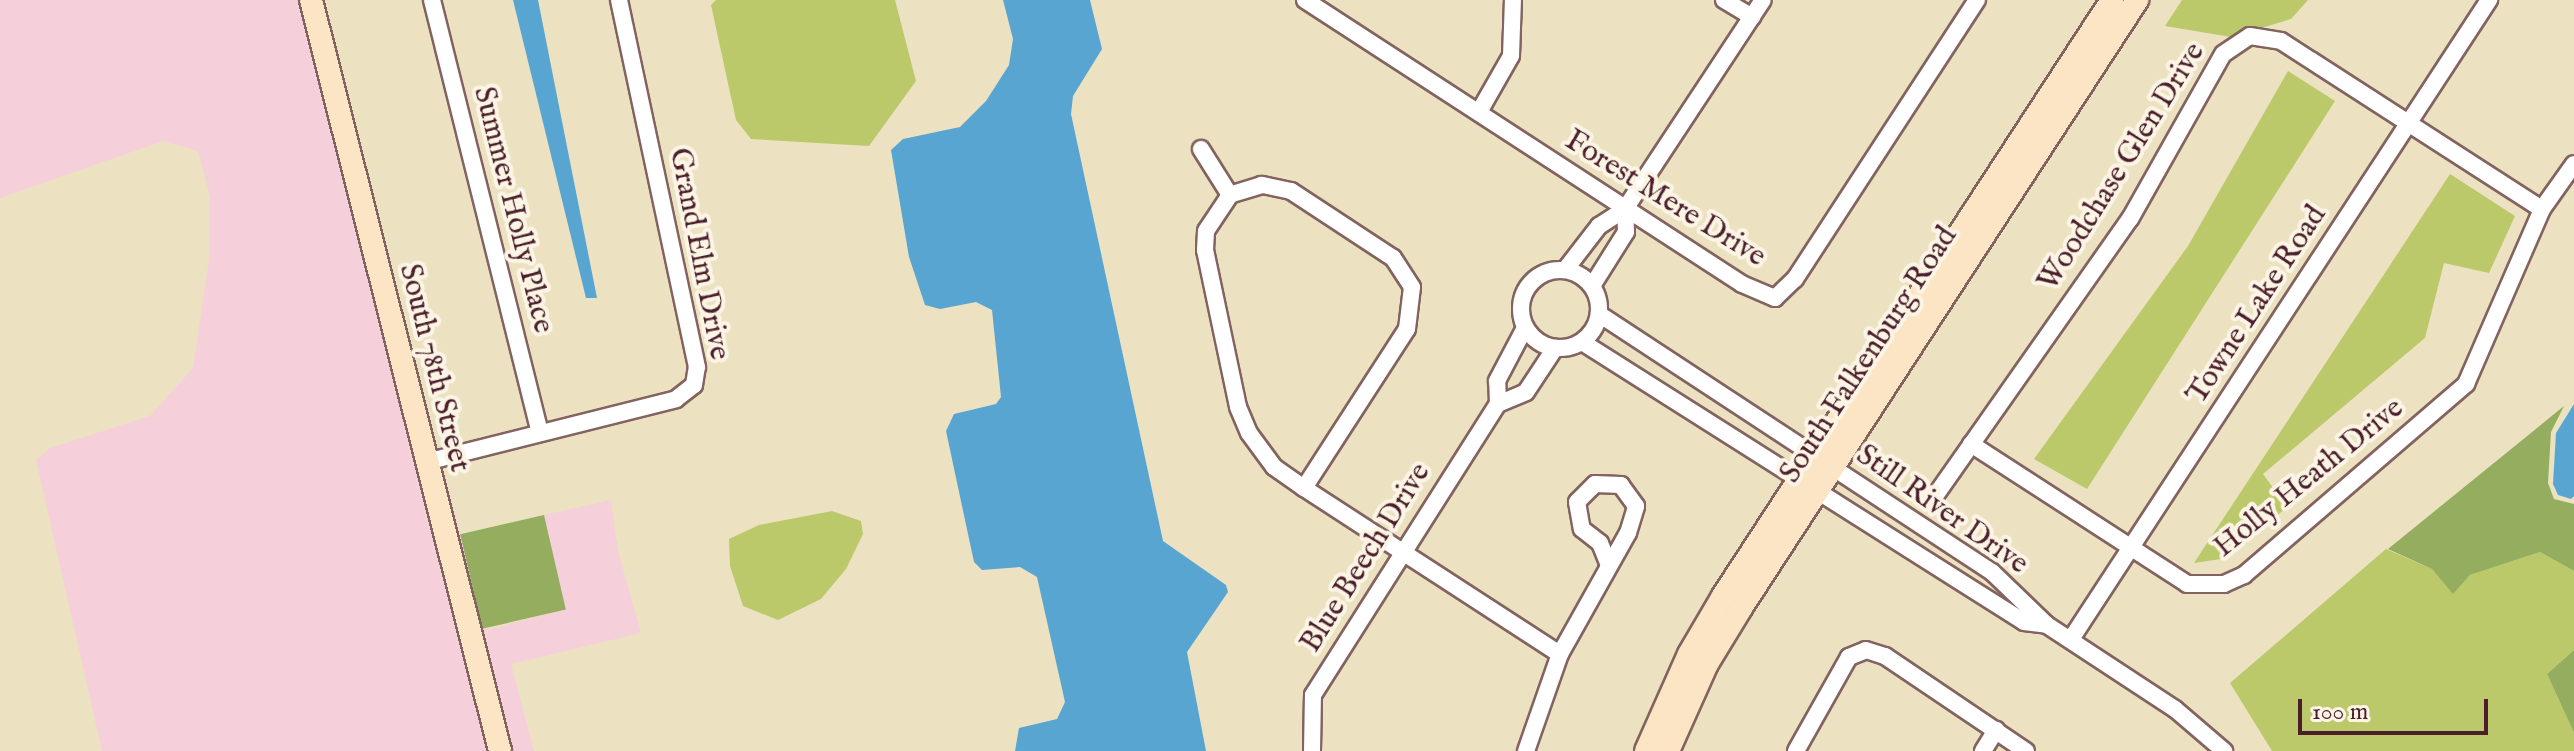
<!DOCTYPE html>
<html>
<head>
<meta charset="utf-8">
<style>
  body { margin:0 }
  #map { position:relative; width:2574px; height:751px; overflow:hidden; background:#ece2c1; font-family:"IM FELL English",serif }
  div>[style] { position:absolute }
  .built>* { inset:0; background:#f5cfd9 }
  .green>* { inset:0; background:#bbc96b }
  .forest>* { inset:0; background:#94ad5f; transform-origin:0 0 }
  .water>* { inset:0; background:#59a5d2 }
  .roads { filter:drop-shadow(2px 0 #836360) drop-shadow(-2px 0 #836360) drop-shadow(0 2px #836360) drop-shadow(0 -2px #836360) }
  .street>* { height:16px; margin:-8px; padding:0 8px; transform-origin:8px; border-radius:8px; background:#fff }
  .street>.ring { margin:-8px; padding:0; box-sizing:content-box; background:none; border:16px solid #fff; border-radius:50% }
  .secondary>* { height:22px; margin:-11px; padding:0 11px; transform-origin:11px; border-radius:11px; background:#fce5c4 }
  span { translate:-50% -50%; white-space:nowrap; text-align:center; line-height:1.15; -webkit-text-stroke:8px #fcf5e5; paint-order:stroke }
  .street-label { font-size:30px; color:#4a1f2b }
  .scale { position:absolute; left:2298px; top:699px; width:190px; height:36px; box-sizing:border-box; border:4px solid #4a1f2b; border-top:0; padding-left:10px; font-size:24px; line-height:28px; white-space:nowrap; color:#4a1f2b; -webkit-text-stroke:6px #fcf5e5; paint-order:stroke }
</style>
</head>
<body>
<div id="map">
  <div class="built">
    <i style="clip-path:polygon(0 0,304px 0,493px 751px,102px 751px,36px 460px,50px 448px,150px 416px,193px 368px,210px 253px,210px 196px,198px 151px,163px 141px,0 198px)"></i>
    <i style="clip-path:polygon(442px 466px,487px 630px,565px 609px,544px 515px,611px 500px,618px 551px,641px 633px,511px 664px,534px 751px,506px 751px,434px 468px)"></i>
  </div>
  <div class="green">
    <i style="clip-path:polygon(716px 0,895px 0,916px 81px,869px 146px,751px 139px,736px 120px,711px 5px)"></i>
    <i style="clip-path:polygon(2182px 0,2308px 0,2291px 19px,2231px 37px,2165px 26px)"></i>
    <i style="clip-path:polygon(2288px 71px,2335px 101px,2087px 489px,2034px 459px,2188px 246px)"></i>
    <i style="clip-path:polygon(2450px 174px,2515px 216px,2489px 273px,2444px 263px,2425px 338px,2263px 474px,2287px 507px,2228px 558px,2194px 563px)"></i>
    <i style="clip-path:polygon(832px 511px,861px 521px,863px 534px,846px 569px,821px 599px,778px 620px,743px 606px,730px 566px,729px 539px,759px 525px)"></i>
    <i style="clip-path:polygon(2386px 549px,2432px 569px,2453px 593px,2470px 575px,2540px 552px,2574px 571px,2574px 650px,2547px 674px,2574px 733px,2574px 751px,2272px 751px,2230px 683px)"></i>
  </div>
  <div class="forest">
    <i style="clip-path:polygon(2564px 406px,2551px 432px,2548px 483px,2554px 499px,2574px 504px,2574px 571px,2540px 552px,2470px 575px,2453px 594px,2432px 569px,2388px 549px)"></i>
    <i style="left:544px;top:515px;width:97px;height:86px;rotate:77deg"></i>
    <i style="clip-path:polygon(2574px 650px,2574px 733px,2547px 674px)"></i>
  </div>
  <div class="water">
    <i style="clip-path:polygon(513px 0,538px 0,597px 298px,586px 298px)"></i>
    <i style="clip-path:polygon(1003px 0,1090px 0,1102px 49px,1073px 96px,1071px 114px,1163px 541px,1226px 585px,1228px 592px,1187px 652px,1206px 751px,1015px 751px,1019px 728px,1057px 719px,1065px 702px,1037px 577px,1020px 567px,982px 570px,974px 562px,946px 431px,954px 414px,996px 404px,1001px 397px,992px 310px,976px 302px,940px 309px,925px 305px,909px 257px,891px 150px,903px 139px,960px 127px,986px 101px,1009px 65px,1013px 39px)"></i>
    <i style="clip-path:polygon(2574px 404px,2574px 496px,2571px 499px,2558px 495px,2553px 484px,2556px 433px)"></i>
  </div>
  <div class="roads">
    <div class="street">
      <i style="left:432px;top:0;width:446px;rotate:76deg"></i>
      <i style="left:1305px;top:0;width:521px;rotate:33.02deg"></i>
      <i style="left:1742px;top:284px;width:36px;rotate:23deg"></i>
      <i style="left:1775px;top:298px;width:28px;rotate:-44deg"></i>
      <i style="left:1795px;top:279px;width:333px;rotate:-56.9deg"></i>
      <i style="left:1724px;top:0;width:33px;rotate:31deg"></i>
      <i style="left:1479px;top:112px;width:64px;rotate:-60.3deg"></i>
      <i style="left:1511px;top:56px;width:56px;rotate:-88deg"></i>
      <i style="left:1201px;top:149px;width:54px;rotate:57.8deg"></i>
      <i class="ring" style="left:1521px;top:270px;width:62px;height:62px"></i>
      <i style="left:1565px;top:270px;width:56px;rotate:-52.3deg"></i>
      <i style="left:1599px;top:226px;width:31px;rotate:-33deg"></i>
      <i style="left:1625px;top:209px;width:250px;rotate:-56.6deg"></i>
      <i style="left:1592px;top:286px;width:64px;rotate:-57.8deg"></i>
      <i style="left:1626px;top:232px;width:23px;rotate:-92deg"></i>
      <i style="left:1599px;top:314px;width:470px;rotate:33.3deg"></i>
      <i style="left:1992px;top:572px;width:76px;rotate:43.9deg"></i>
      <i style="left:2047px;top:625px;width:153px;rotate:33.3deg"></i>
      <i style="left:2175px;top:709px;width:65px;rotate:40.6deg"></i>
      <i style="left:1582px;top:342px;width:523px;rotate:32.35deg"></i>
      <i style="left:2024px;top:622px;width:23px;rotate:7deg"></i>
      <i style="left:1498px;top:404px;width:30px;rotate:-23deg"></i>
      <i style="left:1526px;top:392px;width:53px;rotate:-56.6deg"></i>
      <i style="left:1971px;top:444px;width:257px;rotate:32.9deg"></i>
      <i style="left:2187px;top:584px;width:37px"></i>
      <i style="left:2224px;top:584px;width:22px;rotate:-24deg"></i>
      <i style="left:2244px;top:575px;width:293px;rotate:-40.7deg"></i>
      <i style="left:2466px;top:384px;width:191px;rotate:-66.5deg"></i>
      <i style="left:2542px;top:209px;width:55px;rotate:-54.6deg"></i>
      <i style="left:426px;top:462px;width:258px;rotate:-14.1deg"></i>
      <i style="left:676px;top:399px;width:23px;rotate:-38deg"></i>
      <i style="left:694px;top:385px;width:18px;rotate:-81deg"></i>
      <i style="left:697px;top:367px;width:375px;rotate:-102deg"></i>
      <i style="left:1304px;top:488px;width:189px;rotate:-57.1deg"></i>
      <i style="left:1407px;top:329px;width:42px;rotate:-83.2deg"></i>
      <i style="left:1412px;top:287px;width:35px;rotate:-123deg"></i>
      <i style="left:1393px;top:258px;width:122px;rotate:-146.7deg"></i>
      <i style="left:1291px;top:191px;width:30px;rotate:-168deg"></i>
      <i style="left:1262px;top:185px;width:34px;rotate:163deg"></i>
      <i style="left:1230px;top:195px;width:43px;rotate:123.7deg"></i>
      <i style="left:1206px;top:231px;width:19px;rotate:93deg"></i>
      <i style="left:1205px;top:250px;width:160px;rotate:78.1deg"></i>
      <i style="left:1238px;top:407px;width:28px;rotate:67deg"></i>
      <i style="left:1249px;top:433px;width:42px;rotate:53.7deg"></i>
      <i style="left:1274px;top:467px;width:37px;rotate:35deg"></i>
      <i style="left:1304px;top:488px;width:305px;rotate:33deg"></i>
      <i style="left:1935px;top:496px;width:339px;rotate:-54.9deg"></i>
      <i style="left:2130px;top:219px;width:189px;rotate:-60.6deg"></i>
      <i style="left:2223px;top:54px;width:32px;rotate:-34deg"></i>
      <i style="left:2250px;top:36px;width:31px;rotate:9deg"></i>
      <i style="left:2281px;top:41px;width:310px;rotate:32.8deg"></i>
      <i style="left:2071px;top:639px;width:764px;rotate:-56.81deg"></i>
      <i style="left:1312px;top:751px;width:56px;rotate:-89deg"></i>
      <i style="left:1313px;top:695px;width:345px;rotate:-57.6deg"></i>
      <i style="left:1498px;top:404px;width:23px;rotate:-92deg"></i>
      <i style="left:1497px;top:381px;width:60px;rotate:-62.2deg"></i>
      <i style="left:1526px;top:751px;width:103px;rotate:-70.7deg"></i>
      <i style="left:1560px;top:654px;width:139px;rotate:-60.7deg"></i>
      <i style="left:1628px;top:533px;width:28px;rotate:-73deg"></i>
      <i style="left:1636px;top:506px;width:26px;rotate:-126deg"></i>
      <i style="left:1621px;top:485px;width:26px;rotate:-178deg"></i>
      <i style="left:1595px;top:484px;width:25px;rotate:135deg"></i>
      <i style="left:1577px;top:502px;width:27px;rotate:80deg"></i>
      <i style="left:1582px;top:529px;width:23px;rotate:38deg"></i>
      <i style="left:1600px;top:543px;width:22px;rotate:68deg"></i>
      <i style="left:1796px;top:751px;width:108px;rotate:-60.6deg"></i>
      <i style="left:1849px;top:657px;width:18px;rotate:-22deg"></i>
      <i style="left:1866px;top:650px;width:20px;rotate:18deg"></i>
      <i style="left:1885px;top:656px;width:170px;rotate:34deg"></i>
      <i style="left:1983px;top:751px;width:25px;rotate:-58deg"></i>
    </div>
    <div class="secondary">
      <i style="left:311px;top:0;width:774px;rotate:75.87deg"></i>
      <i style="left:1646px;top:751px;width:106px;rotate:-66.1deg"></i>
      <i style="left:1689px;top:654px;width:67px;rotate:-59.6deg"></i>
      <i style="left:1723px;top:596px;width:712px;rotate:-56.87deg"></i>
      <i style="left:1668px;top:751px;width:95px;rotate:-65.9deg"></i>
      <i style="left:1707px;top:664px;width:66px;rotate:-58.7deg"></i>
      <i style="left:1741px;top:608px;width:726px;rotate:-56.92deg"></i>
    </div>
  </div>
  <div class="street-label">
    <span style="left:2122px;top:167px;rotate:-58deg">Woodchase Glen Drive</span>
    <span style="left:1665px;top:199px;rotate:32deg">Forest Mere Drive</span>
    <span style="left:513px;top:210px;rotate:76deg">Summer Holly Place</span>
    <span style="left:699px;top:254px;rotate:79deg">Grand Elm Drive</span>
    <span style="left:2257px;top:305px;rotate:-57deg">Towne Lake Road</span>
    <span style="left:1869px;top:355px;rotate:-57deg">South Falkenburg Road</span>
    <span style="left:434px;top:368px;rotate:76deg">South 78th Street</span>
    <span style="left:2309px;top:478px;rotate:-39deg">Holly Heath Drive</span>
    <span style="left:1942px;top:510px;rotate:35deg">Still River Drive</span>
    <span style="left:1366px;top:558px;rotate:-58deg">Blue Beech Drive</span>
  </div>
  <div class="scale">100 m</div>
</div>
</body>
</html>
